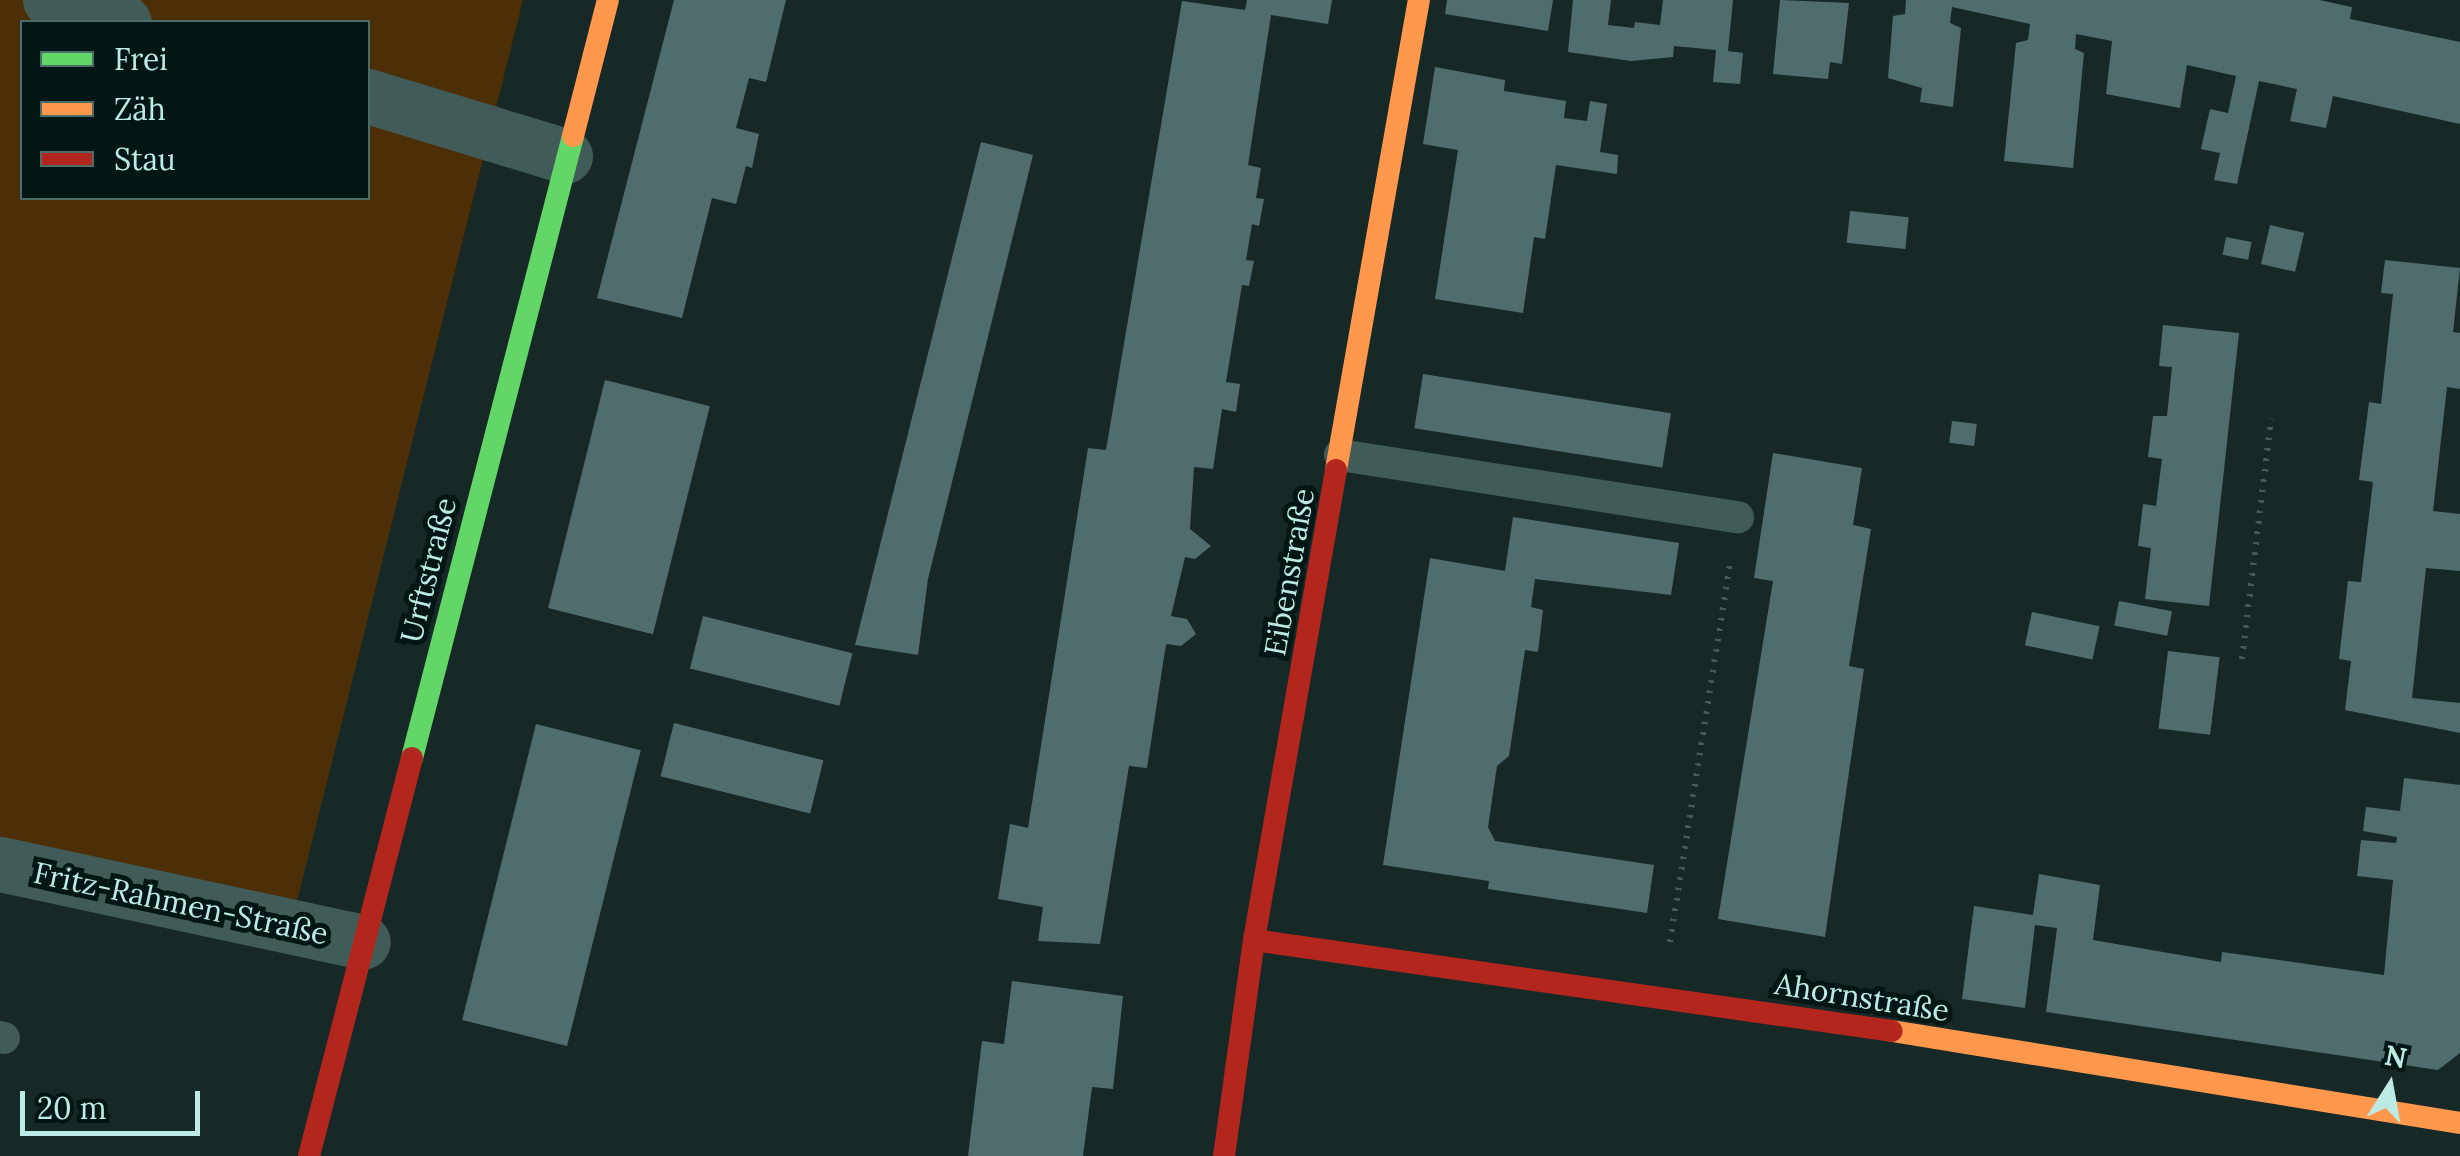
<!DOCTYPE html>
<html>
<head>
<meta charset="utf-8">
<style>
  body { margin:0 }
  #map { position:relative; width:2460px; height:1156px; overflow:hidden; background:#172927; font-family:Lora,serif }
  div>[style] { position:absolute }
  .green>* { inset:0; background:#4c2e07 }
  .building>* { inset:0; background:#506d6e; transform-origin:0 0 }
  .path>* { height:6px; margin-top:-3px; transform-origin:0; background:repeating-linear-gradient(90deg,#455b58 0 2.5px,transparent 0 10.5px) }
  .lane>* { height:32px; margin:-16px; padding:0 16px; transform-origin:16px; border-radius:16px; background:#405b58 }
  .street>* { height:55px; margin:-27.5px; padding:0 27.5px; transform-origin:27.5px; border-radius:27.5px; background:#405b58 }
  .fast>* { height:22px; margin:-11px; padding:0 11px; transform-origin:11px; border-radius:11px; background:#63d668 }
  .slow>* { height:22px; margin:-11px; padding:0 11px; transform-origin:11px; border-radius:11px; background:#ff974d }
  .jam>* { height:22px; margin:-11px; padding:0 11px; transform-origin:11px; border-radius:11px; background:#b3261e }
  span { translate:-50% -50%; white-space:nowrap; text-align:center; line-height:1.15; -webkit-text-stroke:10px #021715; paint-order:stroke }
  .street-label { font-size:30px; color:#bbebe4 }
  .legend { position:absolute; left:20px; top:20px; width:350px; height:180px; box-sizing:border-box; background:#021715; border:2px solid #4c6c68; margin:0; padding:12px 18px; list-style:none; font-size:30px; color:#bbebe4 }
  .legend li { display:flex; align-items:center; gap:20px; height:50px }
  .legend b { width:50px; border:2px solid #4c6c68 }
  .north { position:absolute; left:2340px; top:1036px; width:100px; height:100px; -webkit-text-stroke:8px #021715; paint-order:stroke; rotate:11deg; font-size:28px; font-weight:700; line-height:40px; text-align:center; color:#bbebe4 }
  .north::after { content:''; display:block; margin:auto; width:35px; height:45px; background:#bbebe4; clip-path:polygon(50% 0,100% 100%,50% 72%,0 100%) }
  .scale { position:absolute; left:20px; top:1091px; width:180px; height:45px; box-sizing:border-box; border:5px solid #bbebe4; border-top:0; padding-left:12px; font-size:30px; line-height:35px; white-space:nowrap; color:#bbebe4; -webkit-text-stroke:8px #021715; paint-order:stroke }
</style>
</head>
<body>
<div id="map">
  <div class="green">
    <i style="clip-path:polygon(evenodd,0 0,523px 0,296px 905px,0 847px,0 0,22px 22px,368px 22px,368px 198px,22px 198px,22px 22px)"></i>
  </div>
  <div class="building">
    <i style="clip-path:polygon(674px 0,786px 0,766px 82px,749px 78px,736px 128px,759px 134px,752px 168px,746px 166px,736px 204px,712px 198px,682px 318px,597px 298px)"></i>
    <i style="clip-path:polygon(1247px 0,1332px 0,1328px 24px,1271px 15px,1248px 165px,1261px 168px,1256px 198px,1264px 199px,1259px 226px,1252px 224px,1246px 260px,1254px 261px,1249px 286px,1242px 285px,1226px 382px,1240px 384px,1236px 412px,1222px 409px,1213px 469px,1194px 467px,1190px 529px,1211px 546px,1195px 559px,1185px 557px,1171px 616px,1187px 619px,1196px 634px,1181px 646px,1166px 644px,1147px 768px,1129px 766px,1100px 944px,1038px 941px,1043px 907px,998px 899px,1010px 824px,1028px 828px,1088px 448px,1106px 450px,1182px 1px,1245px 10px)"></i>
    <i style="clip-path:polygon(1447px 0,1553px 0,1548px 31px,1445px 14px)"></i>
    <i style="clip-path:polygon(1573px 0,1611px 0,1608px 25px,1634px 28px,1635px 22px,1660px 25px,1663px 0,1733px 0,1728px 51px,1743px 53px,1740px 84px,1713px 82px,1716px 50px,1674px 46px,1673px 57px,1631px 61px,1568px 52px)"></i>
    <i style="clip-path:polygon(1780px 0,1849px 3px,1842px 64px,1830px 62px,1828px 79px,1773px 74px)"></i>
    <i style="clip-path:polygon(1906px 0,2319px 0,2352px 7px,2350px 19px,2460px 42px,2460px 124px,2333px 96px,2326px 128px,2290px 121px,2297px 89px,2259px 81px,2237px 184px,2214px 180px,2220px 153px,2201px 149px,2210px 109px,2228px 113px,2236px 76px,2187px 65px,2180px 108px,2106px 94px,2112px 41px,2076px 34px,2075px 49px,2084px 53px,2073px 168px,2004px 161px,2016px 43px,2028px 40px,2030px 24px,1952px 7px,1950px 23px,1961px 28px,1953px 107px,1920px 102px,1922px 88px,1888px 78px,1893px 16px,1905px 14px)"></i>
    <i style="clip-path:polygon(1435px 67px,1505px 80px,1504px 91px,1566px 101px,1564px 118px,1587px 121px,1590px 101px,1607px 104px,1600px 152px,1618px 155px,1617px 174px,1556px 165px,1545px 239px,1534px 237px,1523px 313px,1435px 299px,1458px 150px,1423px 144px)"></i>
    <i style="clip-path:polygon(981px 142px,1033px 155px,928px 579px,918px 655px,855px 645px)"></i>
    <i style="left:1850px;top:211px;width:59px;height:32px;rotate:6deg"></i>
    <i style="left:2270px;top:225px;width:35px;height:40px;rotate:13deg"></i>
    <i style="left:2226px;top:237px;width:26px;height:18px;rotate:11deg"></i>
    <i style="clip-path:polygon(2385px 260px,2460px 268px,2453px 332px,2460px 333px,2460px 389px,2447px 387px,2433px 511px,2460px 514px,2460px 571px,2426px 568px,2412px 698px,2460px 703px,2460px 733px,2345px 710px,2351px 661px,2339px 659px,2348px 581px,2361px 582px,2373px 482px,2359px 480px,2369px 402px,2381px 404px,2393px 294px,2381px 293px)"></i>
    <i style="clip-path:polygon(2163px 325px,2239px 333px,2209px 606px,2145px 599px,2151px 548px,2138px 546px,2143px 504px,2156px 506px,2162px 459px,2148px 457px,2153px 416px,2167px 416px,2172px 367px,2159px 366px)"></i>
    <i style="left:1423px;top:374px;width:251px;height:55px;rotate:9deg"></i>
    <i style="left:605px;top:380px;width:108px;height:235px;rotate:14deg"></i>
    <i style="left:1952px;top:421px;width:25px;height:22px;rotate:7deg"></i>
    <i style="clip-path:polygon(1773px 453px,1862px 468px,1853px 525px,1871px 529px,1849px 666px,1864px 669px,1825px 937px,1718px 919px,1773px 581px,1754px 578px)"></i>
    <i style="clip-path:polygon(1513px 517px,1679px 543px,1671px 595px,1535px 579px,1531px 607px,1543px 610px,1538px 652px,1525px 650px,1509px 756px,1497px 766px,1488px 827px,1495px 841px,1654px 865px,1647px 913px,1488px 889px,1489px 881px,1383px 865px,1430px 558px,1505px 571px)"></i>
    <i style="left:2119px;top:601px;width:54px;height:25px;rotate:11deg"></i>
    <i style="left:2032px;top:612px;width:69px;height:34px;rotate:12deg"></i>
    <i style="left:703px;top:616px;width:154px;height:54px;rotate:14deg"></i>
    <i style="left:2168px;top:651px;width:52px;height:78px;rotate:7deg"></i>
    <i style="left:674px;top:723px;width:154px;height:55px;rotate:14deg"></i>
    <i style="left:536px;top:724px;width:108px;height:305px;rotate:14deg"></i>
    <i style="clip-path:polygon(2404px 778px,2460px 785px,2460px 1053px,2438px 1070px,2046px 1012px,2057px 928px,2035px 925px,2025px 1008px,1962px 999px,1974px 906px,2033px 915px,2039px 874px,2100px 885px,2093px 940px,2221px 962px,2222px 952px,2384px 975px,2393px 880px,2357px 876px,2361px 840px,2396px 843px,2397px 837px,2363px 831px,2366px 807px,2400px 811px)"></i>
    <i style="clip-path:polygon(1012px 981px,1123px 996px,1113px 1089px,1092px 1087px,1083px 1156px,968px 1156px,982px 1041px,1004px 1044px)"></i>
  </div>
  <div class="path">
    <i style="left:2242px;top:659px;width:242px;rotate:-83.1deg"></i>
    <i style="left:1670px;top:942px;width:383px;rotate:-81deg"></i>
  </div>
  <div class="lane">
    <i style="left:1340px;top:455px;width:403px;rotate:8.9deg"></i>
    <i style="left:0;top:1037px;width:4px;rotate:14deg"></i>
  </div>
  <div class="street">
    <i style="left:50px;top:0;width:77px;rotate:16.6deg"></i>
    <i style="left:368px;top:96px;width:206px;rotate:16.9deg"></i>
    <i style="left:0;top:864px;width:371px;rotate:12.1deg"></i>
  </div>
  <div class="fast">
    <i style="left:412px;top:758px;width:642px;rotate:-75.49deg"></i>
  </div>
  <div class="slow">
    <i style="left:573px;top:136px;width:140px;rotate:-75.6deg"></i>
    <i style="left:1336px;top:470px;width:477px;rotate:-80deg"></i>
    <i style="left:1892px;top:1031px;width:575px;rotate:9.2deg"></i>
  </div>
  <div class="jam">
    <i style="left:1254px;top:940px;width:644px;rotate:8.12deg"></i>
    <i style="left:309px;top:1156px;width:411px;rotate:-75.5deg"></i>
    <i style="left:1224px;top:1156px;width:218px;rotate:-82.1deg"></i>
    <i style="left:1254px;top:940px;width:477px;rotate:-80.1deg"></i>
  </div>
  <div class="street-label">
    <span style="left:428px;top:570px;rotate:-76deg">Urftstraße</span>
    <span style="left:1289px;top:572px;rotate:-80deg">Eibenstraße</span>
    <span style="left:181px;top:903px;rotate:12deg">Fritz-Rahmen-Straße</span>
    <span style="left:1862px;top:997px;rotate:9deg">Ahornstraße</span>
  </div>
  <ul class="legend">
  <li><b style="height:12px;background:#63d668"></b>Frei</li>
  <li><b style="height:12px;background:#ff974d"></b>Zäh</li>
  <li><b style="height:12px;background:#b3261e"></b>Stau</li>
  </ul>
  <div class="north">N</div>
  <div class="scale">20 m</div>
</div>
</body>
</html>
